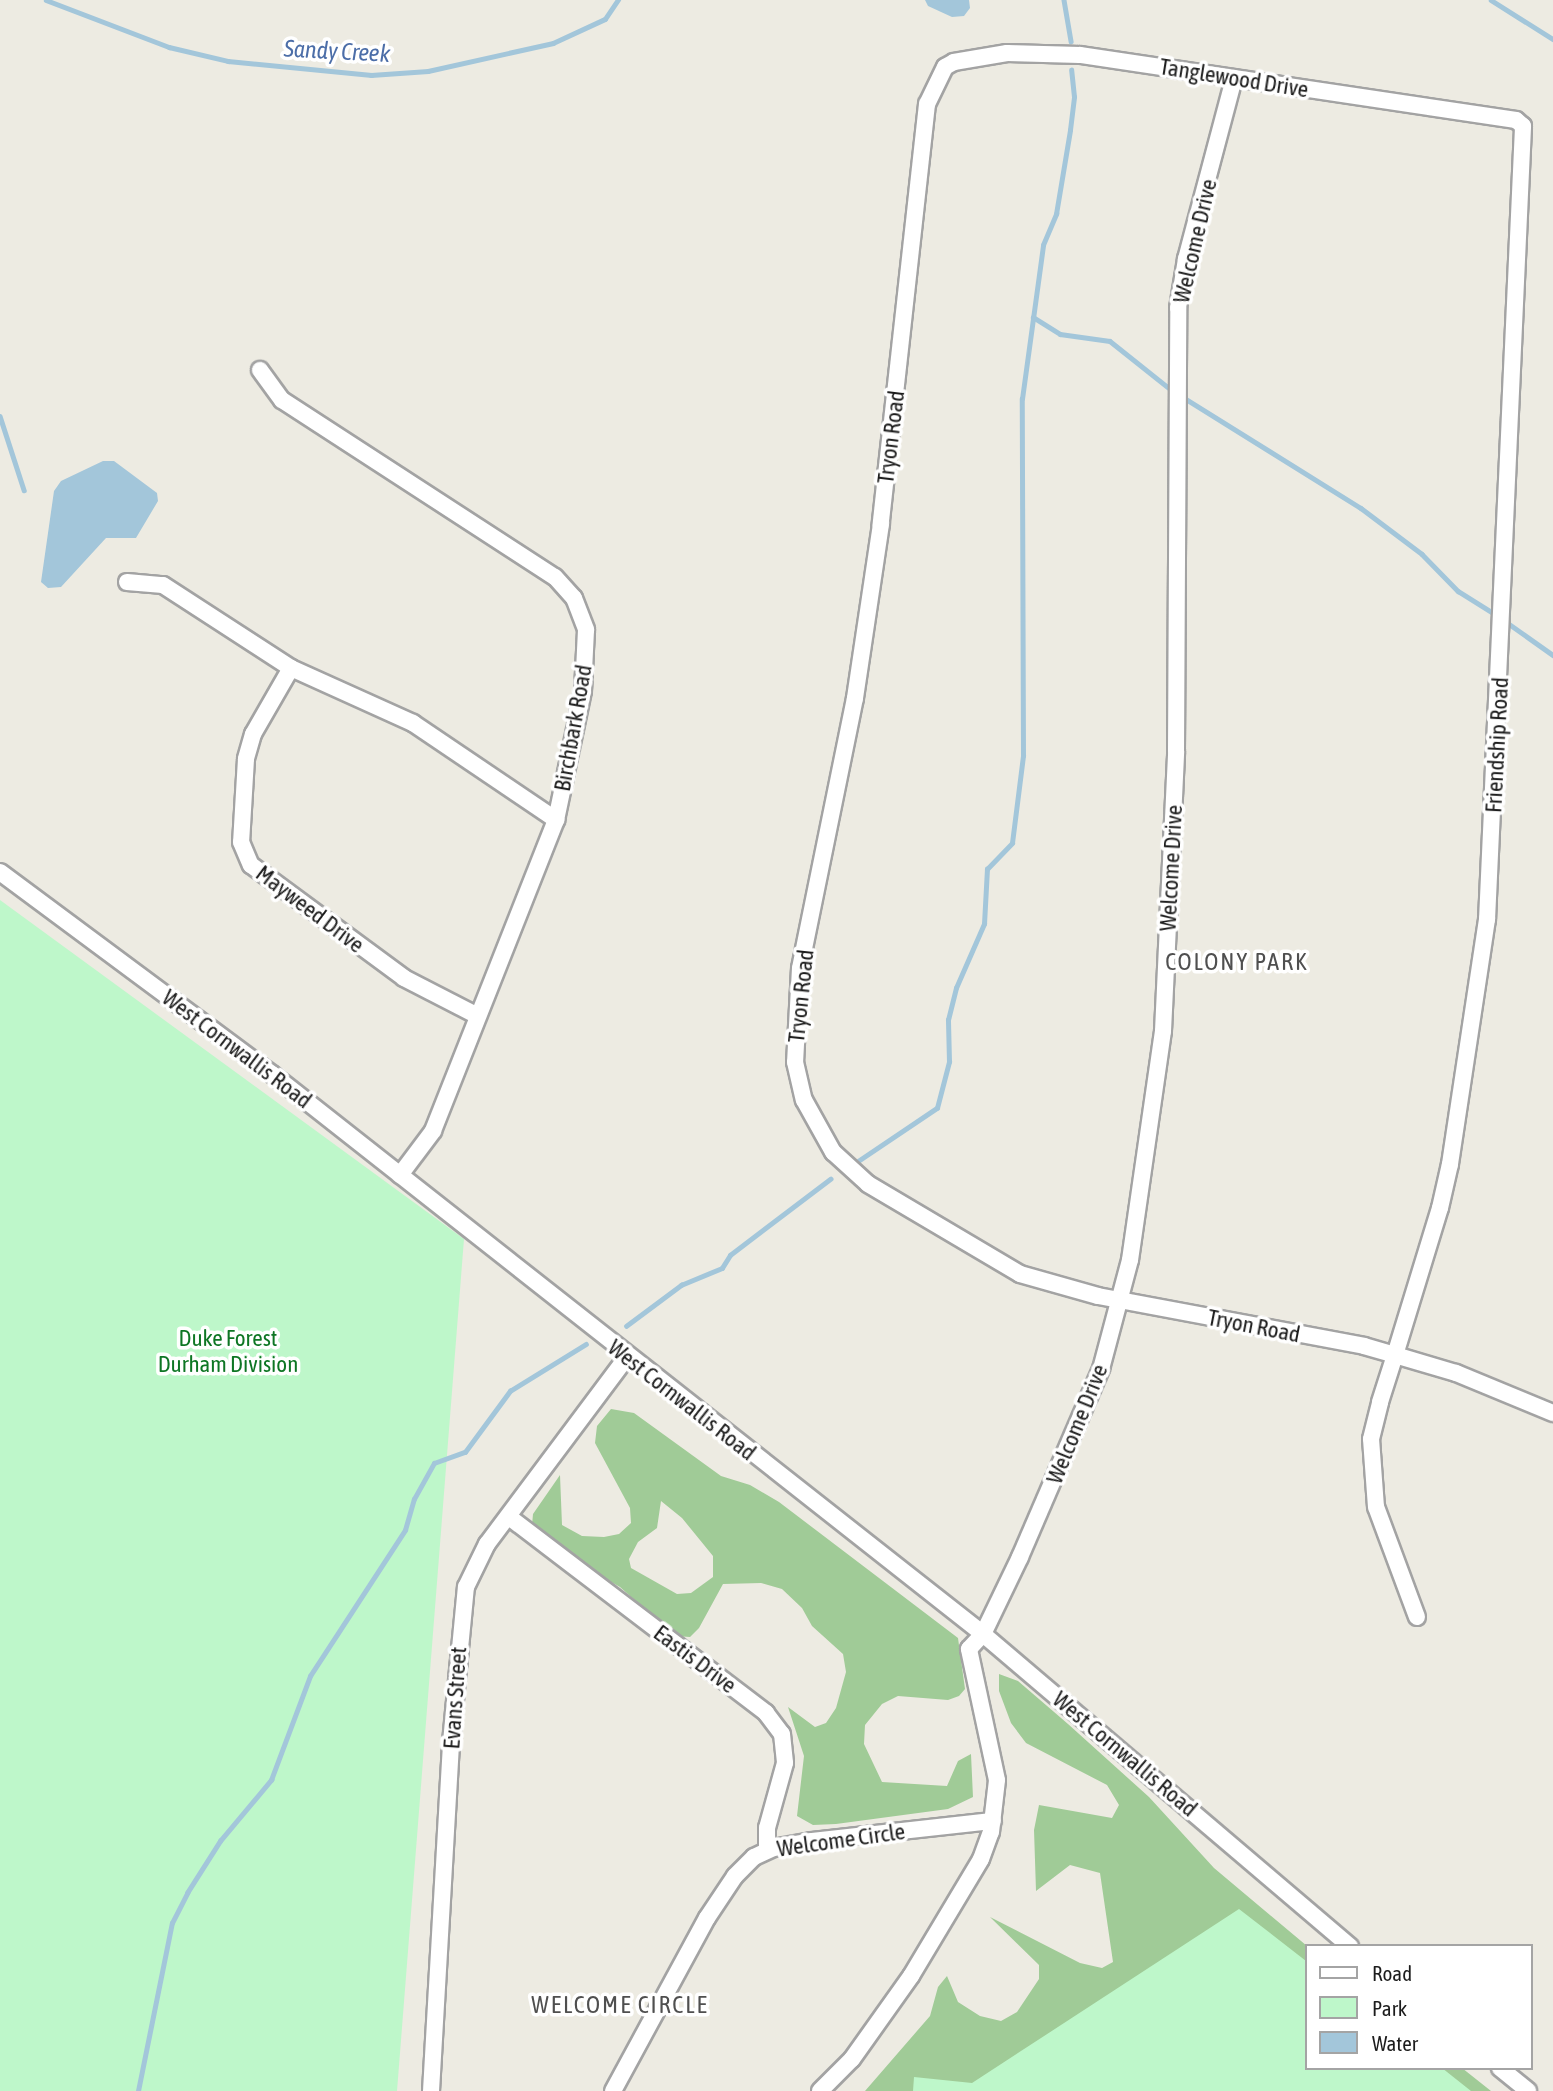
<!DOCTYPE html>
<html>
<head>
<meta charset="utf-8">
<style>
  body { margin:0 }
  #map { position:relative; width:1553px; height:2091px; overflow:hidden; background:#edebe2; font-family:"Asap Condensed",sans-serif }
  div>[style] { position:absolute }
  .forest>* { inset:0; background:#a0cb97 }
  .park>* { inset:0; background:#bef7ca }
  .water>* { inset:0; background:#a3c6da }
  .stream>* { height:4.5px; margin:-2.25px; padding:0 2.25px; transform-origin:2.25px; border-radius:2.25px; background:#a3c6da }
  .roads { filter:drop-shadow(2px 0 #a3a3a3) drop-shadow(-2px 0 #a3a3a3) drop-shadow(0 2px #a3a3a3) drop-shadow(0 -2px #a3a3a3) }
  .minor>* { height:16px; margin:-8px; padding:0 8px; transform-origin:8px; border-radius:8px; background:#fff }
  span { translate:-50% -50%; white-space:nowrap; text-align:center; line-height:1.15; -webkit-text-stroke:7px #fff; paint-order:stroke }
  .street-label { font-size:23px; color:#1c1c1c }
  .park-label { font-size:23px; color:#0e7624 }
  .water-label { font-size:24px; color:#4c6ea8; font-style:italic }
  .neighbourhood-label { font-size:24px; color:#4f4f4f; letter-spacing:2px }
  .legend { position:absolute; left:1305px; top:1944px; width:228px; height:126px; box-sizing:border-box; background:#fff; border:2px solid #a4a4a4; margin:0; padding:9px 12px; list-style:none; font-size:21px; color:#1c1c1c }
  .legend li { display:flex; align-items:center; gap:14px; height:35px }
  .legend b { width:35px; border:2px solid #a4a4a4 }
</style>
</head>
<body>
<div id="map">
  <div class="forest">
    <i style="clip-path:polygon(evenodd,611px 1409px,634px 1413px,721px 1476px,750px 1485px,779px 1502px,958px 1638px,965px 1689px,959px 1696px,948px 1700px,898px 1696px,882px 1704px,865px 1725px,864px 1744px,882px 1782px,947px 1786px,958px 1761px,971px 1754px,973px 1797px,948px 1809px,836px 1824px,813px 1825px,797px 1816px,804px 1756px,788px 1707px,815px 1727px,826px 1723px,836px 1708px,846px 1672px,843px 1654px,812px 1626px,802px 1608px,782px 1589px,761px 1583px,723px 1584px,699px 1628px,690px 1637px,675px 1636px,620px 1587px,560px 1553px,532px 1525px,533px 1514px,560px 1475px,562px 1525px,582px 1536px,604px 1537px,619px 1534px,631px 1523px,630px 1508px,595px 1443px,597px 1426px,611px 1409px,661px 1501px,682px 1518px,713px 1556px,713px 1577px,691px 1593px,677px 1594px,631px 1568px,629px 1559px,638px 1542px,657px 1528px,661px 1501px)"></i>
    <i style="clip-path:polygon(999px 1674px,1018px 1681px,1068px 1724px,1149px 1797px,1214px 1868px,1307px 1946px,1306px 2068px,1462px 2068px,1491px 2091px,865px 2091px,930px 2016px,938px 1987px,947px 1976px,958px 2002px,980px 2016px,1001px 2021px,1017px 2012px,1039px 1979px,1039px 1965px,990px 1917px,1080px 1963px,1102px 1968px,1113px 1962px,1100px 1873px,1070px 1865px,1036px 1891px,1034px 1830px,1039px 1805px,1112px 1818px,1119px 1805px,1107px 1785px,1026px 1743px,1011px 1723px,999px 1691px)"></i>
  </div>
  <div class="park">
    <i style="clip-path:polygon(0 900px,464px 1239px,397px 2091px,0 2091px)"></i>
    <i style="clip-path:polygon(1239px 1909px,1306px 1961px,1306px 2068px,1442px 2068px,1471px 2091px,913px 2091px,914px 2077px,972px 2083px)"></i>
  </div>
  <div class="water">
    <i style="clip-path:polygon(925px 0,969px 0,970px 8px,964px 16px,952px 17px,928px 6px)"></i>
    <i style="clip-path:polygon(103px 461px,114px 461px,157px 493px,158px 501px,136px 538px,106px 538px,61px 587px,48px 588px,41px 582px,54px 491px,61px 481px)"></i>
  </div>
  <div class="stream">
    <i style="left:46px;top:0;width:132px;rotate:20.9deg"></i>
    <i style="left:169px;top:47px;width:61px;rotate:13.3deg"></i>
    <i style="left:228px;top:61px;width:144px;rotate:5.6deg"></i>
    <i style="left:371px;top:75px;width:57px;rotate:-4deg"></i>
    <i style="left:428px;top:71px;width:128px;rotate:-12.6deg"></i>
    <i style="left:553px;top:43px;width:57px;rotate:-24.8deg"></i>
    <i style="left:605px;top:19px;width:23px;rotate:-56deg"></i>
    <i style="left:1064px;top:0;width:42px;rotate:80.3deg"></i>
    <i style="left:1491px;top:0;width:73px;rotate:32.2deg"></i>
    <i style="left:1033px;top:317px;width:32px;rotate:32deg"></i>
    <i style="left:1060px;top:334px;width:50px;rotate:8deg"></i>
    <i style="left:1110px;top:341px;width:82px;rotate:38.6deg"></i>
    <i style="left:1181px;top:396px;width:212px;rotate:31.9deg"></i>
    <i style="left:1361px;top:508px;width:76px;rotate:37deg"></i>
    <i style="left:1422px;top:554px;width:52px;rotate:45.8deg"></i>
    <i style="left:1458px;top:591px;width:47px;rotate:32deg"></i>
    <i style="left:0;top:416px;width:78px;rotate:72deg"></i>
    <i style="left:1505px;top:621px;width:59px;rotate:35.3deg"></i>
    <i style="left:858px;top:1161px;width:95px;rotate:-33.9deg"></i>
    <i style="left:937px;top:1108px;width:48px;rotate:-75.4deg"></i>
    <i style="left:949px;top:1062px;width:42px;rotate:-91.4deg"></i>
    <i style="left:948px;top:1020px;width:33px;rotate:-76deg"></i>
    <i style="left:956px;top:988px;width:70px;rotate:-66.4deg"></i>
    <i style="left:984px;top:924px;width:55px;rotate:-86.9deg"></i>
    <i style="left:987px;top:869px;width:36px;rotate:-46deg"></i>
    <i style="left:1012px;top:843px;width:88px;rotate:-82.8deg"></i>
    <i style="left:1023px;top:756px;width:357px;rotate:-90.2deg"></i>
    <i style="left:1022px;top:399px;width:155px;rotate:-82.2deg"></i>
    <i style="left:1043px;top:245px;width:34px;rotate:-67deg"></i>
    <i style="left:1056px;top:214px;width:85px;rotate:-80.5deg"></i>
    <i style="left:1070px;top:130px;width:33px;rotate:-83deg"></i>
    <i style="left:1074px;top:97px;width:27px;rotate:-96deg"></i>
    <i style="left:626px;top:1326px;width:69px;rotate:-36.7deg"></i>
    <i style="left:681px;top:1285px;width:44px;rotate:-22.5deg"></i>
    <i style="left:722px;top:1268px;width:15px;rotate:-58deg"></i>
    <i style="left:730px;top:1255px;width:126px;rotate:-37.2deg"></i>
    <i style="left:138px;top:2091px;width:171px;rotate:-78.6deg"></i>
    <i style="left:172px;top:1923px;width:34px;rotate:-63deg"></i>
    <i style="left:187px;top:1893px;width:62px;rotate:-57.6deg"></i>
    <i style="left:220px;top:1841px;width:80px;rotate:-50.1deg"></i>
    <i style="left:271px;top:1780px;width:111px;rotate:-69.4deg"></i>
    <i style="left:310px;top:1676px;width:174px;rotate:-56.9deg"></i>
    <i style="left:405px;top:1530px;width:32px;rotate:-74deg"></i>
    <i style="left:414px;top:1499px;width:41px;rotate:-60.9deg"></i>
    <i style="left:434px;top:1463px;width:33px;rotate:-20deg"></i>
    <i style="left:465px;top:1452px;width:76px;rotate:-53.6deg"></i>
    <i style="left:510px;top:1391px;width:89px;rotate:-31.7deg"></i>
  </div>
  <div class="roads">
    <div class="minor">
      <i style="left:260px;top:370px;width:37px;rotate:54deg"></i>
      <i style="left:282px;top:400px;width:325px;rotate:33deg"></i>
      <i style="left:555px;top:577px;width:28px;rotate:48deg"></i>
      <i style="left:574px;top:598px;width:34px;rotate:69deg"></i>
      <i style="left:586px;top:630px;width:61px;rotate:92.8deg"></i>
      <i style="left:583px;top:691px;width:132px;rotate:101.8deg"></i>
      <i style="left:556px;top:820px;width:334px;rotate:111.6deg"></i>
      <i style="left:433px;top:1131px;width:55px;rotate:126.9deg"></i>
      <i style="left:127px;top:582px;width:36px;rotate:5deg"></i>
      <i style="left:163px;top:585px;width:153px;rotate:33deg"></i>
      <i style="left:291px;top:668px;width:134px;rotate:24.3deg"></i>
      <i style="left:413px;top:723px;width:173px;rotate:34.1deg"></i>
      <i style="left:291px;top:668px;width:76px;rotate:119.9deg"></i>
      <i style="left:253px;top:734px;width:26px;rotate:106deg"></i>
      <i style="left:246px;top:759px;width:83px;rotate:93.4deg"></i>
      <i style="left:241px;top:842px;width:25px;rotate:67deg"></i>
      <i style="left:251px;top:865px;width:190px;rotate:36.4deg"></i>
      <i style="left:404px;top:978px;width:83px;rotate:27.2deg"></i>
      <i style="left:0;top:872px;width:339px;rotate:36.6deg"></i>
      <i style="left:272px;top:1074px;width:905px;rotate:38.22deg"></i>
      <i style="left:983px;top:1634px;width:482px;rotate:40.4deg"></i>
      <i style="left:509px;top:1517px;width:323px;rotate:37.3deg"></i>
      <i style="left:766px;top:1713px;width:26px;rotate:53deg"></i>
      <i style="left:782px;top:1734px;width:29px;rotate:84deg"></i>
      <i style="left:785px;top:1763px;width:67px;rotate:105.5deg"></i>
      <i style="left:767px;top:1828px;width:22px;rotate:90deg"></i>
      <i style="left:1417px;top:1617px;width:117px;rotate:-110.4deg"></i>
      <i style="left:1376px;top:1507px;width:68px;rotate:-94.2deg"></i>
      <i style="left:1371px;top:1439px;width:38px;rotate:-76deg"></i>
      <i style="left:1380px;top:1402px;width:49px;rotate:-72.3deg"></i>
      <i style="left:1395px;top:1355px;width:154px;rotate:-73deg"></i>
      <i style="left:1440px;top:1208px;width:45px;rotate:-77.2deg"></i>
      <i style="left:1450px;top:1164px;width:247px;rotate:-81.4deg"></i>
      <i style="left:1487px;top:920px;width:795px;rotate:-87.4deg"></i>
      <i style="left:1523px;top:126px;width:9px;rotate:-139deg"></i>
      <i style="left:1516px;top:120px;width:441px;rotate:-171.5deg"></i>
      <i style="left:1080px;top:55px;width:73px;rotate:-178.4deg"></i>
      <i style="left:1007px;top:53px;width:54px;rotate:170.4deg"></i>
      <i style="left:954px;top:62px;width:10px;rotate:151deg"></i>
      <i style="left:945px;top:67px;width:41px;rotate:115.9deg"></i>
      <i style="left:927px;top:104px;width:423px;rotate:96.3deg"></i>
      <i style="left:881px;top:524px;width:176px;rotate:98.5deg"></i>
      <i style="left:855px;top:698px;width:276px;rotate:101.5deg"></i>
      <i style="left:800px;top:968px;width:94px;rotate:93deg"></i>
      <i style="left:795px;top:1062px;width:39px;rotate:77deg"></i>
      <i style="left:804px;top:1100px;width:60px;rotate:60.9deg"></i>
      <i style="left:833px;top:1152px;width:47px;rotate:42.4deg"></i>
      <i style="left:868px;top:1184px;width:177px;rotate:30.6deg"></i>
      <i style="left:1020px;top:1274px;width:81px;rotate:15.8deg"></i>
      <i style="left:1098px;top:1296px;width:271px;rotate:10.6deg"></i>
      <i style="left:1364px;top:1346px;width:32px;rotate:16deg"></i>
      <i style="left:1395px;top:1355px;width:64px;rotate:16.4deg"></i>
      <i style="left:1456px;top:1373px;width:105px;rotate:22.4deg"></i>
      <i style="left:1500px;top:2068px;width:36px;rotate:39deg"></i>
      <i style="left:431px;top:2091px;width:350px;rotate:-86.7deg"></i>
      <i style="left:451px;top:1742px;width:156px;rotate:-84.5deg"></i>
      <i style="left:466px;top:1587px;width:48px;rotate:-64deg"></i>
      <i style="left:487px;top:1544px;width:234px;rotate:-53.2deg"></i>
      <i style="left:613px;top:2091px;width:197px;rotate:-61.5deg"></i>
      <i style="left:707px;top:1918px;width:50px;rotate:-56.3deg"></i>
      <i style="left:735px;top:1876px;width:27px;rotate:-45deg"></i>
      <i style="left:754px;top:1857px;width:21px;rotate:-25deg"></i>
      <i style="left:773px;top:1848px;width:39px;rotate:-10deg"></i>
      <i style="left:811px;top:1841px;width:183px;rotate:-6.3deg"></i>
      <i style="left:820px;top:2091px;width:45px;rotate:-45deg"></i>
      <i style="left:852px;top:2059px;width:102px;rotate:-54.6deg"></i>
      <i style="left:911px;top:1976px;width:136px;rotate:-59.1deg"></i>
      <i style="left:981px;top:1859px;width:29px;rotate:-70deg"></i>
      <i style="left:991px;top:1832px;width:52px;rotate:-83.4deg"></i>
      <i style="left:997px;top:1780px;width:134px;rotate:-102.1deg"></i>
      <i style="left:969px;top:1649px;width:21px;rotate:-47deg"></i>
      <i style="left:983px;top:1634px;width:85px;rotate:-64.3deg"></i>
      <i style="left:1020px;top:1557px;width:205px;rotate:-66.7deg"></i>
      <i style="left:1101px;top:1369px;width:113px;rotate:-75.1deg"></i>
      <i style="left:1130px;top:1260px;width:231px;rotate:-81.8deg"></i>
      <i style="left:1163px;top:1031px;width:280px;rotate:-87.3deg"></i>
      <i style="left:1176px;top:751px;width:443px;rotate:-89.7deg"></i>
      <i style="left:1178px;top:308px;width:50px;rotate:-80.7deg"></i>
      <i style="left:1186px;top:259px;width:187px;rotate:-75.1deg"></i>
    </div>
  </div>
  <div class="street-label">
    <span style="left:1234px;top:78px;rotate:9deg">Tanglewood Drive</span>
    <span style="left:1195px;top:241px;rotate:-77deg">Welcome Drive</span>
    <span style="left:891px;top:437px;rotate:-83deg">Tryon Road</span>
    <span style="left:573px;top:728px;rotate:-80deg">Birchbark Road</span>
    <span style="left:1497px;top:745px;rotate:-87deg">Friendship Road</span>
    <span style="left:1171px;top:868px;rotate:-87deg">Welcome Drive</span>
    <span style="left:310px;top:909px;rotate:37deg">Mayweed Drive</span>
    <span style="left:801px;top:996px;rotate:-84deg">Tryon Road</span>
    <span style="left:237px;top:1049px;rotate:37deg">West Cornwallis Road</span>
    <span style="left:1254px;top:1326px;rotate:11deg">Tryon Road</span>
    <span style="left:682px;top:1400px;rotate:38deg">West Cornwallis Road</span>
    <span style="left:1077px;top:1424px;rotate:-68deg">Welcome Drive</span>
    <span style="left:695px;top:1659px;rotate:37deg">Eastis Drive</span>
    <span style="left:455px;top:1698px;rotate:-86deg">Evans Street</span>
    <span style="left:1125px;top:1754px;rotate:40deg">West Cornwallis Road</span>
    <span style="left:841px;top:1840px;rotate:-8deg">Welcome Circle</span>
  </div>
  <div class="park-label">
    <span style="left:228px;top:1351px">Duke Forest<br>Durham Division</span>
  </div>
  <div class="water-label">
    <span style="left:337px;top:51px;rotate:3deg">Sandy Creek</span>
  </div>
  <div class="neighbourhood-label">
    <span style="left:1237px;top:962px">COLONY PARK</span>
    <span style="left:620px;top:2005px">WELCOME CIRCLE</span>
  </div>
  <ul class="legend">
  <li><b style="height:9px;background:#fff"></b>Road</li>
  <li><b style="height:19px;background:#bef7ca"></b>Park</li>
  <li><b style="height:19px;background:#a3c6da"></b>Water</li>
  </ul>
</div>
</body>
</html>
